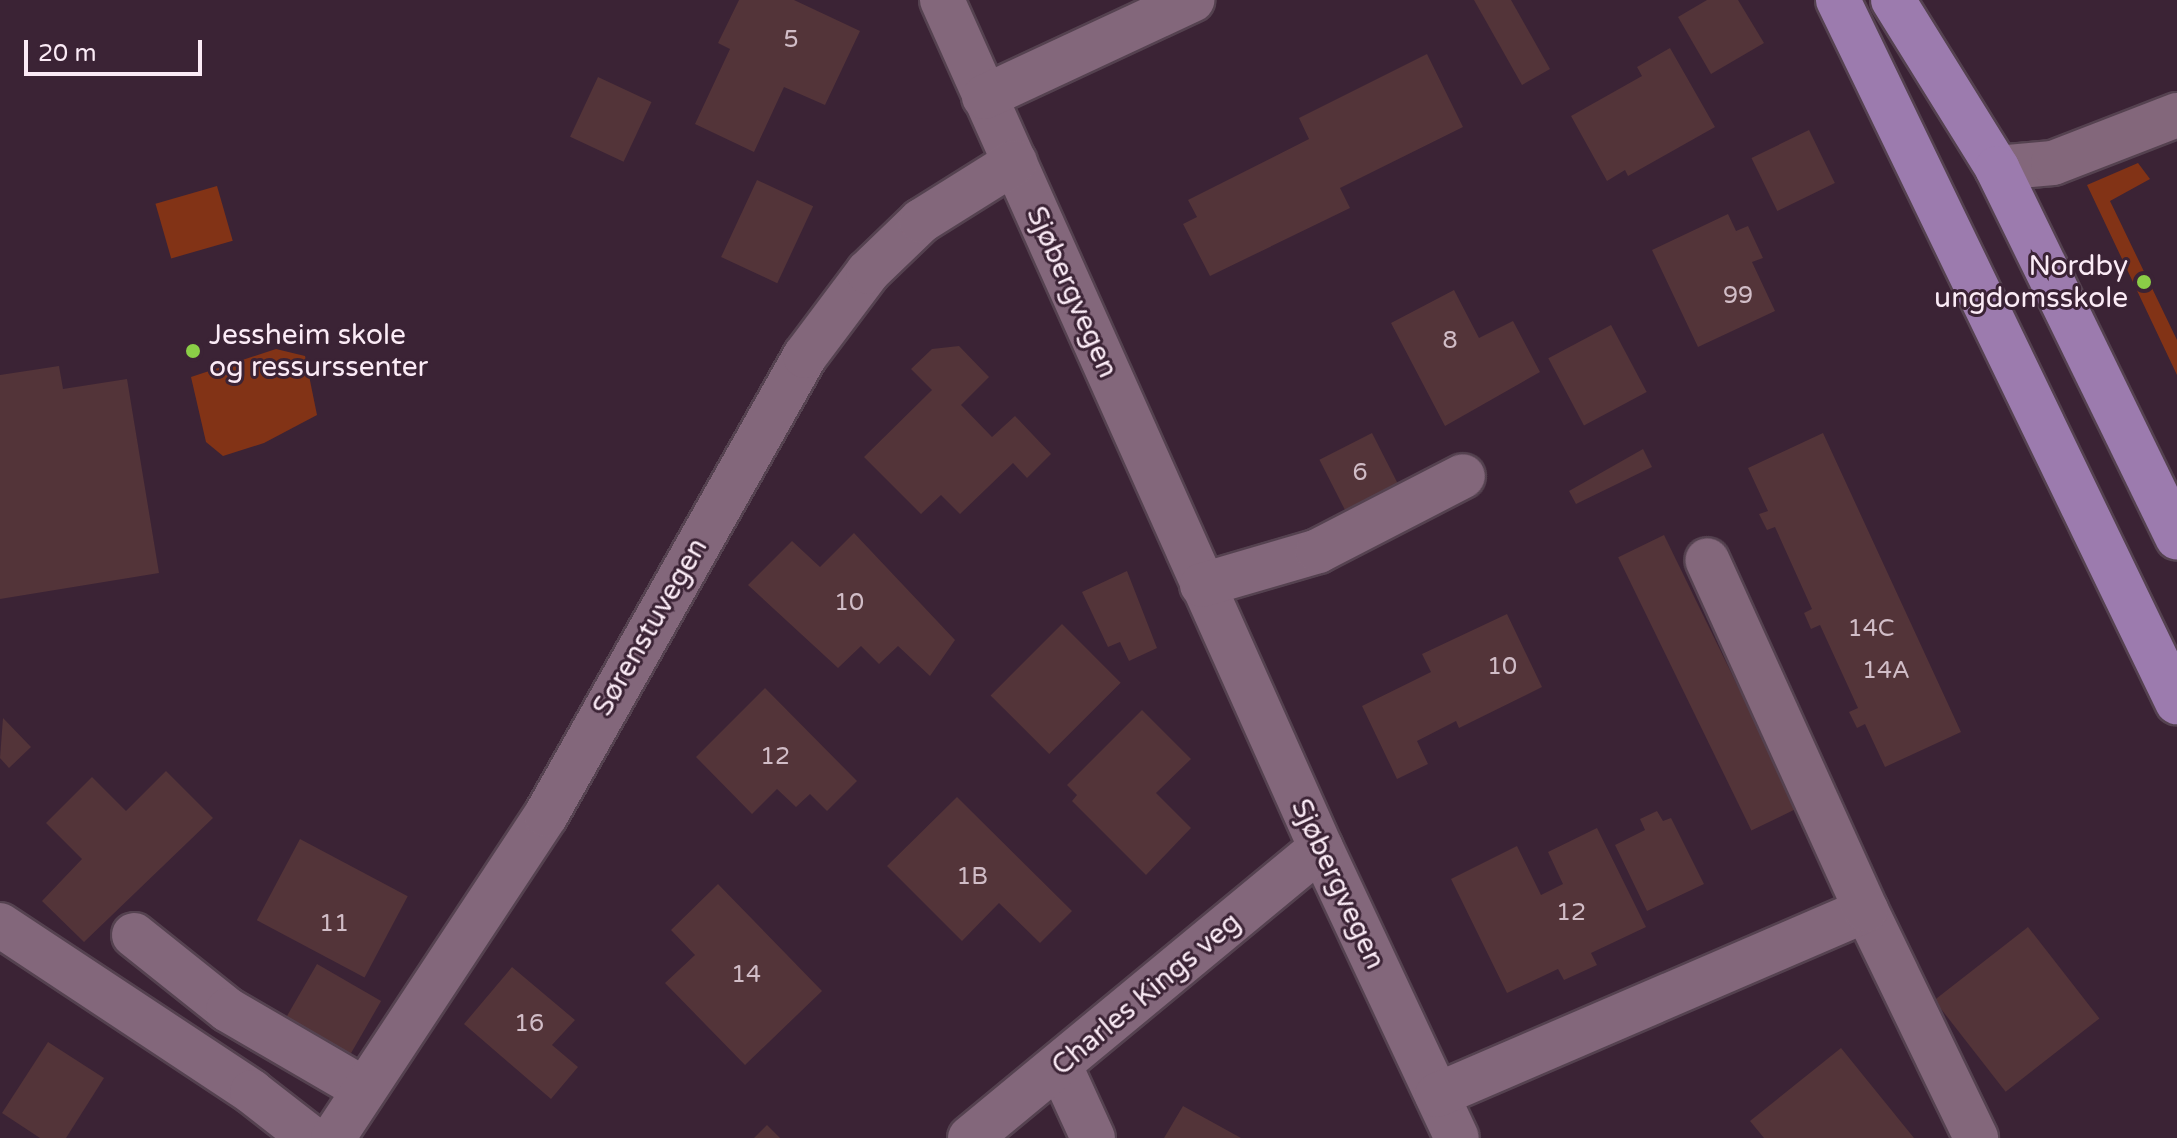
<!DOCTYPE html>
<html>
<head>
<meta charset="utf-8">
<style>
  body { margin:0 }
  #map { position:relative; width:2177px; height:1138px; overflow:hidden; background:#3b2335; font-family:"Varela Round",sans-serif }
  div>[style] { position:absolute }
  .green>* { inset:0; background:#823316; transform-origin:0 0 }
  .building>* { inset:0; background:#533439; transform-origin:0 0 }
  .roads { filter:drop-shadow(2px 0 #554250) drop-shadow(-2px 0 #554250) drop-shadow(0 2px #554250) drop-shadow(0 -2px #554250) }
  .minor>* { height:44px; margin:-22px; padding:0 22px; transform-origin:22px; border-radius:22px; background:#83677b }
  .major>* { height:44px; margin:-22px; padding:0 22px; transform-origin:22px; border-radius:22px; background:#9c7bae }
  .dots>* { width:22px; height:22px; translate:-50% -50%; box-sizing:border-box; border:4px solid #3b2335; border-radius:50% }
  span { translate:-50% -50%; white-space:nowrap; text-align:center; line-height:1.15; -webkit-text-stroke:6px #3b2335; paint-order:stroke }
  .number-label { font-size:24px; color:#d1bdc7 }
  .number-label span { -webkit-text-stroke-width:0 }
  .poi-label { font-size:28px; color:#fbebf6 }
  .right { translate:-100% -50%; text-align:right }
  .left { translate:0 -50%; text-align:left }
  .street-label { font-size:28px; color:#fbebf6 }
  .scale { position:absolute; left:24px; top:40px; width:178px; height:36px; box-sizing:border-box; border:4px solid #fbebf6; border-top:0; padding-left:10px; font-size:24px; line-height:28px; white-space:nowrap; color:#fbebf6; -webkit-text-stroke:6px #3b2335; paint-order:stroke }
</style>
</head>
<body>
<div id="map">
  <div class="green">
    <i style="clip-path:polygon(2138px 163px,2150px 179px,2110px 201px,2177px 340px,2177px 375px,2087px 185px)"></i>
    <i style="left:217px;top:186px;width:57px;height:64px;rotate:74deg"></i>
    <i style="clip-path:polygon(276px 349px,305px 356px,317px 415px,264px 443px,223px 456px,206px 442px,191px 377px)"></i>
  </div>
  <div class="building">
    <i style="clip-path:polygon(739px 0,794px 0,860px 31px,825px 105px,784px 87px,754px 152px,695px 124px,730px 49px,718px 43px)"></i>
    <i style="clip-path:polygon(1474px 0,1511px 0,1550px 69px,1522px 85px)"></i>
    <i style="clip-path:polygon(1707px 0,1738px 0,1764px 43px,1711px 74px,1678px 17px)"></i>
    <i style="clip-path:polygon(1670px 48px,1715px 127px,1628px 176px,1625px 170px,1607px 181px,1571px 116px,1642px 76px,1637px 67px)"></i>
    <i style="clip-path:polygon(1427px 54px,1463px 127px,1340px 188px,1350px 208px,1210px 276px,1183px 224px,1197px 217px,1188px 200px,1309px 139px,1299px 118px)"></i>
    <i style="left:598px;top:77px;width:59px;height:66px;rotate:25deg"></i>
    <i style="left:1809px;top:130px;width:59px;height:64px;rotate:64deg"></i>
    <i style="left:757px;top:180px;width:62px;height:85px;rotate:25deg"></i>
    <i style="clip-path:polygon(1728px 214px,1736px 231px,1748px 226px,1763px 258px,1752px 262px,1775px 311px,1698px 347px,1652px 250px)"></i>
    <i style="clip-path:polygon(1454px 290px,1479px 338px,1513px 321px,1540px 372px,1445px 426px,1391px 323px)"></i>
    <i style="left:1611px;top:325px;width:76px;height:71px;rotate:62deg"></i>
    <i style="clip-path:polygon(959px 346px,989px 377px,961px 405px,992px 437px,1015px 416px,1051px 454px,1027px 478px,1013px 463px,960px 514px,941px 495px,921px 514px,864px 457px,932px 390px,911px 369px,932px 349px)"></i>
    <i style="clip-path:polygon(59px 366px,63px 389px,127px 379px,159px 573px,0 599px,0 375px)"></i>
    <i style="left:1372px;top:433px;width:64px;height:59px;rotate:63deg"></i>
    <i style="clip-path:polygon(1823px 433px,1961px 732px,1885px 767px,1865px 724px,1857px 728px,1849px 712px,1858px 708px,1820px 625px,1811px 629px,1804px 613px,1812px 609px,1775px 527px,1767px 530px,1759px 514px,1768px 511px,1748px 468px)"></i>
    <i style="clip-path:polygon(1643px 449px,1652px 467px,1576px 504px,1569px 491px)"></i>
    <i style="clip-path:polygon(854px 533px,955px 640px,930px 676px,898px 646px,879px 664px,861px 646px,838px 668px,748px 585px,792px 541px,820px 567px)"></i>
    <i style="left:1664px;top:535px;width:304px;height:51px;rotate:64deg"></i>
    <i style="clip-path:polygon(1127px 571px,1157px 648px,1129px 661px,1120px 642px,1108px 647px,1082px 592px)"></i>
    <i style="clip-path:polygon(1507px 614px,1542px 687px,1459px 728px,1456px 721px,1417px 741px,1428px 764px,1397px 779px,1362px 706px,1431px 672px,1422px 654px)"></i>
    <i style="left:1062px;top:624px;width:83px;height:101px;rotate:45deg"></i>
    <i style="clip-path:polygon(765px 688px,857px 781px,827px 811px,810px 794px,796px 807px,777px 789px,752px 814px,696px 757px)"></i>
    <i style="clip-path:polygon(1142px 710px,1191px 759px,1156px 793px,1191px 828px,1146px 875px,1072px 801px,1077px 795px,1067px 785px)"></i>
    <i style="clip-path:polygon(3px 718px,31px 747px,9px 768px,0 758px)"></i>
    <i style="clip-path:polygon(166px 771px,213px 818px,84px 942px,42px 901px,82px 859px,46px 823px,92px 777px,126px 811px)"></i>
    <i style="clip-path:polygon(957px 797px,1072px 911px,1040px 943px,999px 903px,962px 941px,887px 866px)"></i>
    <i style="clip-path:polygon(1657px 811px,1663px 821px,1671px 818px,1704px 884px,1647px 911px,1615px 845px,1645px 830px,1640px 819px)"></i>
    <i style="clip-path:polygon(1597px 828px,1646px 927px,1591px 953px,1597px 965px,1564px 980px,1558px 969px,1507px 993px,1451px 879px,1517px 846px,1541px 895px,1563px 884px,1548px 852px)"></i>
    <i style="left:300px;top:839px;width:122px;height:92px;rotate:28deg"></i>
    <i style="clip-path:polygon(718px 884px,822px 991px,745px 1065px,665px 983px,695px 955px,671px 930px)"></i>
    <i style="left:2028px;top:927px;width:116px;height:119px;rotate:52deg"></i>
    <i style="left:317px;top:964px;width:74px;height:66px;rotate:30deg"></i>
    <i style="clip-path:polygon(512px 967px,575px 1020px,552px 1045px,578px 1067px,551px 1099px,464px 1024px)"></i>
    <i style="clip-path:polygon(48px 1042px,104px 1078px,66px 1138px,40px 1138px,2px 1113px)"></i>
    <i style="clip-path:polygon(1841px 1048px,1914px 1138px,1764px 1138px,1750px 1121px)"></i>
    <i style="clip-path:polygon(1183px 1106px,1241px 1138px,1164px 1138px)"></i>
    <i style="clip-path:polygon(767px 1125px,780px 1138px,754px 1138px)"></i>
  </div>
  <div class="roads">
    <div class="minor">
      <i style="left:942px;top:0;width:929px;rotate:65.92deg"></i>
      <i style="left:1321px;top:848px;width:320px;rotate:64.9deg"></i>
      <i style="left:984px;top:97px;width:230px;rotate:-25deg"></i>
      <i style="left:1997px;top:168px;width:56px;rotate:-5.1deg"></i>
      <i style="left:2053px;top:163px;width:133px;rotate:-21.2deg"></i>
      <i style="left:1202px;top:585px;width:121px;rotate:-16.3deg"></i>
      <i style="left:1318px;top:551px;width:163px;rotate:-27.3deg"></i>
      <i style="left:1866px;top:910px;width:253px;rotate:64.2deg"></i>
      <i style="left:0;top:925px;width:302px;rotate:33.5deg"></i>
      <i style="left:252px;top:1092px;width:75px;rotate:37.9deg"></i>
      <i style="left:134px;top:935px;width:120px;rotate:38.6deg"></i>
      <i style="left:228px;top:1010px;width:157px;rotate:30.2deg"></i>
      <i style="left:1060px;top:1066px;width:79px;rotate:65.4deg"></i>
      <i style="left:1437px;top:1095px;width:467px;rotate:-23.3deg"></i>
      <i style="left:1866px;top:910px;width:384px;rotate:-114.4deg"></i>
      <i style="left:333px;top:1138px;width:387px;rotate:-56.6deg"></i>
      <i style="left:546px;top:815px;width:527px;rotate:-60.57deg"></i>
      <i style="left:805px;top:356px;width:105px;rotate:-53.1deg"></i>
      <i style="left:868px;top:272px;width:74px;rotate:-43.9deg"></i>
      <i style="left:921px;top:221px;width:111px;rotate:-32.1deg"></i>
      <i style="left:970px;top:1138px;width:455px;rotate:-39.6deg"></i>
    </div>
    <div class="major">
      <i style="left:1838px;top:0;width:780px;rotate:64.22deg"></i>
      <i style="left:1893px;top:0;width:198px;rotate:58.2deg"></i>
      <i style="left:1997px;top:168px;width:411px;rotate:64deg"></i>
    </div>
  </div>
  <div class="dots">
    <i style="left:2144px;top:282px;background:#8bce47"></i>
    <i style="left:193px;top:351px;background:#8bce47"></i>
  </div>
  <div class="number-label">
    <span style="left:791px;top:40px">5</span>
    <span style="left:1738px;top:296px">99</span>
    <span style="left:1450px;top:341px">8</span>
    <span style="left:1360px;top:473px">6</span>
    <span style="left:849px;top:603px">10</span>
    <span style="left:1871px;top:629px">14C</span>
    <span style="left:1502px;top:667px">10</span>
    <span style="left:1886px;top:671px">14A</span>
    <span style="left:775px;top:757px">12</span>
    <span style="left:972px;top:877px">1B</span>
    <span style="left:1571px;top:913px">12</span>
    <span style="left:334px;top:924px">11</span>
    <span style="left:746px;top:975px">14</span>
    <span style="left:529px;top:1024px">16</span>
  </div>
  <div class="poi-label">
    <span class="right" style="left:2128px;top:282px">Nordby<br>ungdomsskole</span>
    <span class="left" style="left:209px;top:351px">Jessheim skole<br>og ressurssenter</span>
  </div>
  <div class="street-label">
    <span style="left:1072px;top:292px;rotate:66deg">Sjøbergvegen</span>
    <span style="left:650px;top:627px;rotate:-60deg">Sørenstuvegen</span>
    <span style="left:1338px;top:884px;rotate:65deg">Sjøbergvegen</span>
    <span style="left:1146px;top:994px;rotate:-40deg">Charles Kings veg</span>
  </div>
  <div class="scale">20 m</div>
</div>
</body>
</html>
